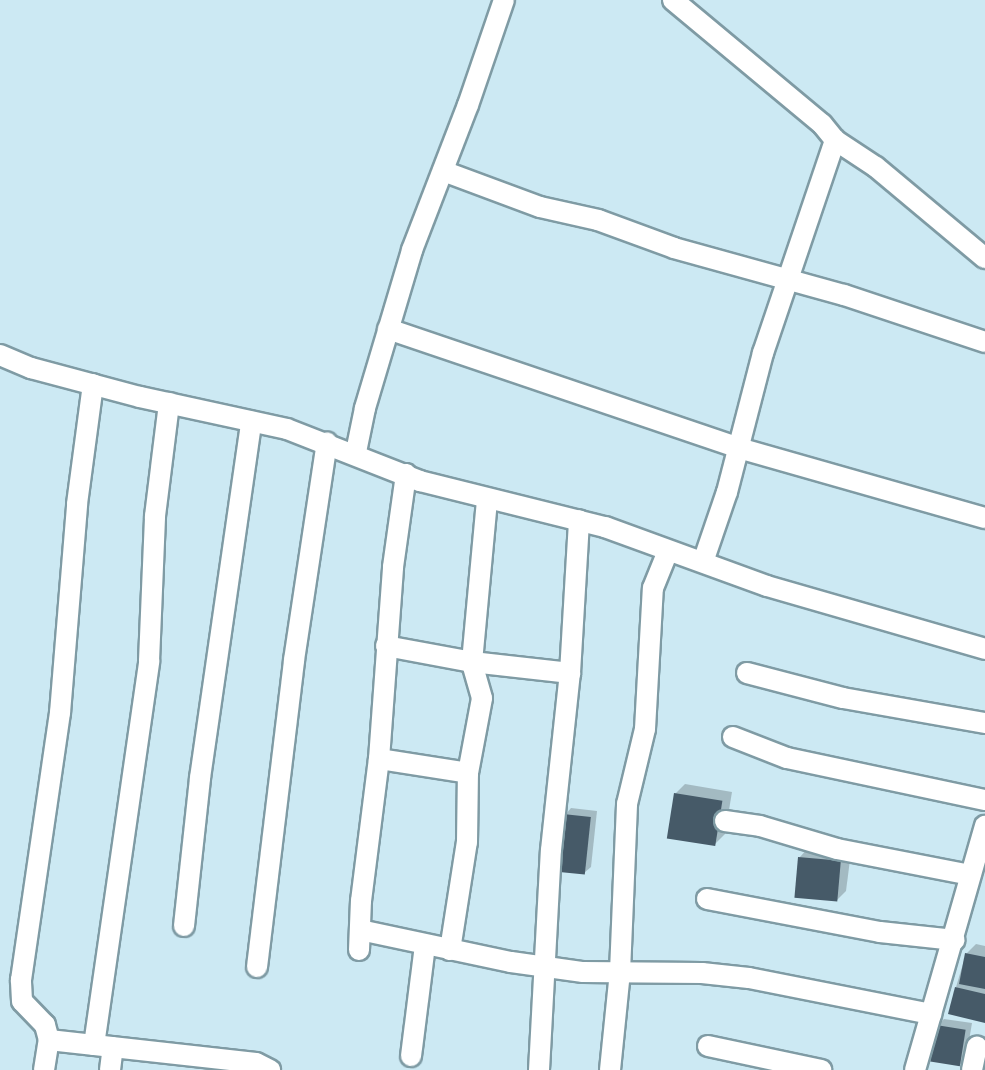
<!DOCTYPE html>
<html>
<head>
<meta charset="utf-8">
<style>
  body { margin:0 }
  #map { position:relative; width:985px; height:1070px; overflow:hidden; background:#cce9f3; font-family:Ubuntu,sans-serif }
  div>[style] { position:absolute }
  .shadow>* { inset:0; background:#0003 }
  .building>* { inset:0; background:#465a68; transform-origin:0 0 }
  .roads { filter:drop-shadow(2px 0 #7f9ba4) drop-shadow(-2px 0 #7f9ba4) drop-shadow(0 2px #7f9ba4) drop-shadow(0 -2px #7f9ba4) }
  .minor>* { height:20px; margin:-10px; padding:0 10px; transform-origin:10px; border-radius:10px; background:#fff }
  span { translate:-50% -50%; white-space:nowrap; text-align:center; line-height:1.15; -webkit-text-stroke:6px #cce9f3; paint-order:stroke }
</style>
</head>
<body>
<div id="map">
  <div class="shadow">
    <i style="clip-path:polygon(685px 784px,732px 792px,725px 834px,715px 844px,675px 794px)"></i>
    <i style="clip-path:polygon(571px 808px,597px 811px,591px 867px,584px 873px,565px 815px)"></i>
    <i style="clip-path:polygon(809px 847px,851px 852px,846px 891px,836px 901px,799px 858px)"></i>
    <i style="clip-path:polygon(976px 944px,985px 946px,985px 1021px,956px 987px,966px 954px)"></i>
    <i style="clip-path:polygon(944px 1019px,972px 1023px,966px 1059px,960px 1065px,938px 1025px)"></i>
  </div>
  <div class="building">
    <i style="left:674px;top:793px;width:49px;height:46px;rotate:9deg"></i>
    <i style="left:563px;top:814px;width:28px;height:58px;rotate:6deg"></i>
    <i style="left:798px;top:857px;width:43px;height:41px;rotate:5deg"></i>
    <i style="clip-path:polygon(965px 953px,985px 957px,985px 989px,959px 984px)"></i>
    <i style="clip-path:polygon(955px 987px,985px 994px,985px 1023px,948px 1014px)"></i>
    <i style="left:936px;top:1025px;width:30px;height:37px;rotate:9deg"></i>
  </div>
  <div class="roads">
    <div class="minor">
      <i style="left:673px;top:0;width:194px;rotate:39.8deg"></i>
      <i style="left:822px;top:124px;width:21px;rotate:51deg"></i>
      <i style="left:835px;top:140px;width:49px;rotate:33.4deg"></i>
      <i style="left:876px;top:167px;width:142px;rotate:39.9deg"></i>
      <i style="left:443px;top:171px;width:103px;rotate:20.4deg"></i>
      <i style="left:540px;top:207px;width:59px;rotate:12.6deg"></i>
      <i style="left:598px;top:220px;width:81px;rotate:20.2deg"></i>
      <i style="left:674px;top:248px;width:176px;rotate:15.5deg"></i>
      <i style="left:844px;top:295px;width:149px;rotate:18.4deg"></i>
      <i style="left:388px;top:329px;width:371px;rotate:18.7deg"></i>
      <i style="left:739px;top:448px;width:256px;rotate:15.9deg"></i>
      <i style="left:0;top:355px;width:34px;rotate:23deg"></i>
      <i style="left:31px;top:368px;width:113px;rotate:14.9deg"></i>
      <i style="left:140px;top:397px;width:150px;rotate:12.3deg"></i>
      <i style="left:287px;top:429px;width:143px;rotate:21.4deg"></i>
      <i style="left:420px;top:481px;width:191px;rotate:14deg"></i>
      <i style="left:605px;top:527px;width:172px;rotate:20deg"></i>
      <i style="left:767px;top:586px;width:227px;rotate:16.1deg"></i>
      <i style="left:356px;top:452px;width:45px;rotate:-78.4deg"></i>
      <i style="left:365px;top:408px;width:165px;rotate:-73.4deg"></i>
      <i style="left:412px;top:250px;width:155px;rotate:-68.9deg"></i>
      <i style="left:468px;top:105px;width:111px;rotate:-71.1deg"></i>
      <i style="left:703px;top:562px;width:74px;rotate:-71.1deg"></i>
      <i style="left:727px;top:492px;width:144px;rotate:-75.5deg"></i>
      <i style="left:763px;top:353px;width:225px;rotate:-71.3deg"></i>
      <i style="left:386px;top:646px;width:87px;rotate:10.5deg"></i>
      <i style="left:472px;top:662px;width:99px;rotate:6.4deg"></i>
      <i style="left:747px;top:673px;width:99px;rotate:14.6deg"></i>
      <i style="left:843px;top:698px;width:144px;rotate:10deg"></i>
      <i style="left:733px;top:737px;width:58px;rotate:21.3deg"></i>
      <i style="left:787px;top:758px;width:202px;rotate:12deg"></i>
      <i style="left:379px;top:759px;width:90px;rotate:8.9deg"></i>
      <i style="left:725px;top:821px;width:35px;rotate:8deg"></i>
      <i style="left:760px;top:826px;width:80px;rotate:16.6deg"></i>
      <i style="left:837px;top:849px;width:136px;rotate:11deg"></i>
      <i style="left:707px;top:899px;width:176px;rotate:10.8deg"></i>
      <i style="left:880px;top:932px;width:75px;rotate:6.1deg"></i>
      <i style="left:184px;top:926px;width:149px;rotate:-83.8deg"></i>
      <i style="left:200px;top:778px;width:360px;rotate:-81.8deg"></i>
      <i style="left:360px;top:930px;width:154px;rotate:12deg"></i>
      <i style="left:511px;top:962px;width:73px;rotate:7.9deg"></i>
      <i style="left:583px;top:972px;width:119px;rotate:0.5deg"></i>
      <i style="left:702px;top:973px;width:47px;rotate:6.1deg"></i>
      <i style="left:749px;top:978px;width:186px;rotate:11.2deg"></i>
      <i style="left:359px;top:950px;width:49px;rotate:-87.7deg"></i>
      <i style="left:361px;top:901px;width:143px;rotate:-82.8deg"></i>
      <i style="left:379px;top:759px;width:193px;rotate:-85.8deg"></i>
      <i style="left:393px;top:567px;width:94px;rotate:-82deg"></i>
      <i style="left:450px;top:950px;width:109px;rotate:-81.1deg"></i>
      <i style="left:467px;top:842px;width:69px;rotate:-89.2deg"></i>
      <i style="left:468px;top:773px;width:76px;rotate:-79.4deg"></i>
      <i style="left:482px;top:698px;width:37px;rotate:-106deg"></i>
      <i style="left:472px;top:662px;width:164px;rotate:-84.7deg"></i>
      <i style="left:257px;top:967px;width:309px;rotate:-83.1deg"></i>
      <i style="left:294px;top:660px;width:220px;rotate:-81.4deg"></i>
      <i style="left:49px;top:1040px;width:208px;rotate:6.3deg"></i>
      <i style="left:256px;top:1063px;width:16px;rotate:27deg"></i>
      <i style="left:94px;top:1045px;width:388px;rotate:-81.8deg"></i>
      <i style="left:149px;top:661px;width:145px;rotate:-87.6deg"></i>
      <i style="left:155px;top:516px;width:114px;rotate:-82.9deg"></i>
      <i style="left:708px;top:1046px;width:116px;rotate:12deg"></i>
      <i style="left:411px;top:1056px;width:112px;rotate:-82.8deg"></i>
      <i style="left:44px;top:1070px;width:30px;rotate:-81deg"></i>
      <i style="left:49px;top:1040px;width:16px;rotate:-105deg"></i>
      <i style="left:45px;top:1025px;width:33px;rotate:-134deg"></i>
      <i style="left:22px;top:1001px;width:21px;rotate:-93deg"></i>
      <i style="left:21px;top:980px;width:270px;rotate:-81.7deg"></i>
      <i style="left:60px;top:713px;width:210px;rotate:-85.3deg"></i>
      <i style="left:77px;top:504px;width:121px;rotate:-82.4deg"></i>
      <i style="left:110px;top:1070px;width:23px;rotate:-83deg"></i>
      <i style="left:539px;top:1070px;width:220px;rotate:-86.9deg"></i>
      <i style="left:551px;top:850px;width:178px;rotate:-83.9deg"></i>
      <i style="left:570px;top:673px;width:153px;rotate:-86.6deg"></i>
      <i style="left:610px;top:1070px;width:99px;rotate:-84.2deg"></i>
      <i style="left:620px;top:972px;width:168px;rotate:-87.6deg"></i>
      <i style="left:627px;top:804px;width:77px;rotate:-76.5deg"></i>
      <i style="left:645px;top:729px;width:141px;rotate:-86.8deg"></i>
      <i style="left:653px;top:588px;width:40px;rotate:-68deg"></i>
      <i style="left:915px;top:1070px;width:254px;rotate:-74deg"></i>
      <i style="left:972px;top:1070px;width:24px;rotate:-78deg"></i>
    </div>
  </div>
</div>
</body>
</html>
